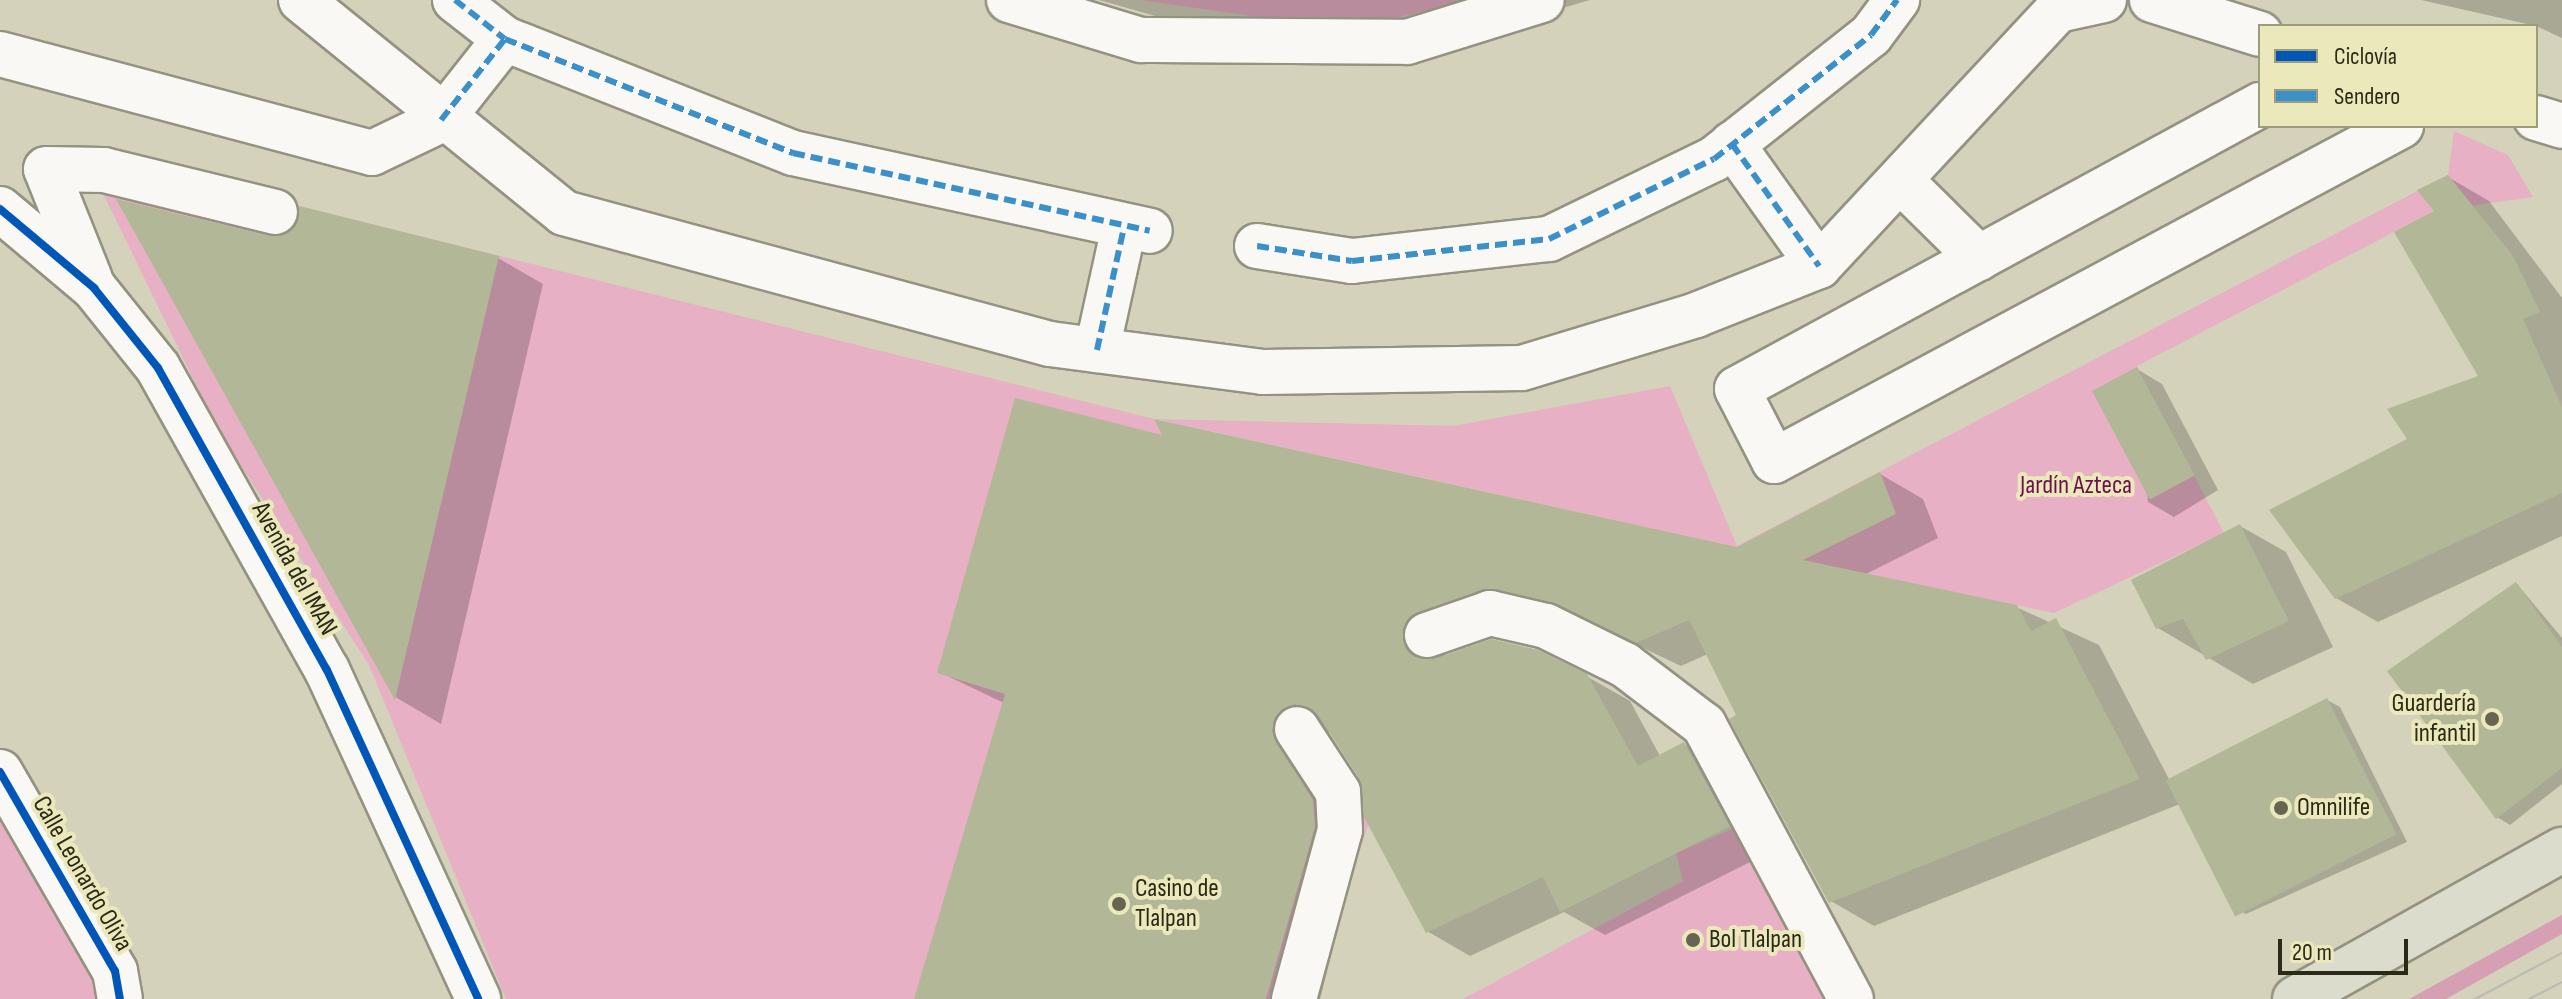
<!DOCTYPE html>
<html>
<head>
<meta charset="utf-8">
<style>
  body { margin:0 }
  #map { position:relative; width:2562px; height:999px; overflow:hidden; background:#d4d2ba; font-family:"Sofia Sans Condensed",sans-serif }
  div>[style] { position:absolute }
  .green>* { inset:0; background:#e7b0c4 }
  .forest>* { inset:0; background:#d79fb4 }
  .shadow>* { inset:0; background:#0003 }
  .building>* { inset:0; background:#b1b797; transform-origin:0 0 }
  .roads { filter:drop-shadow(2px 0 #949280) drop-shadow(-2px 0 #949280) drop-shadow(0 2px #949280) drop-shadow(0 -2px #949280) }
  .minor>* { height:44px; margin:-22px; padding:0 22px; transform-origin:22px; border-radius:22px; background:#f9f8f5 }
  .major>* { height:44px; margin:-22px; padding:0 22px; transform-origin:22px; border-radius:22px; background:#dcdccd }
  .tram>* { height:2px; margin:-1px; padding:0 1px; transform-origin:1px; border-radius:1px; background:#babab3 }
  .quiet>* { height:6px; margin-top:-3px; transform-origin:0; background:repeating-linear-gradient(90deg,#3b90c9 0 12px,transparent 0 18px) }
  .cycleway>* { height:8px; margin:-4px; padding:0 4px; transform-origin:4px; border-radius:4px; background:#0057b8 }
  .dots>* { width:22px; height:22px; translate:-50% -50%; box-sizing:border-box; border:4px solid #ebe9bc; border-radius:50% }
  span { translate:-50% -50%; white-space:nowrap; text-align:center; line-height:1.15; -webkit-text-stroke:8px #ebe9bc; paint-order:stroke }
  .park-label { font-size:26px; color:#6d114e }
  .street-label { font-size:26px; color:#2b2a18 }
  .poi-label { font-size:26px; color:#2b2a18 }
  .right { translate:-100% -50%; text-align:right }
  .left { translate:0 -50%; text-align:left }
  .legend { position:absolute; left:2258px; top:24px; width:280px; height:104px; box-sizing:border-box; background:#ebe9bc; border:2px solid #9e9d7a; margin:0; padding:10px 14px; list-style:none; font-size:24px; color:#2b2a18 }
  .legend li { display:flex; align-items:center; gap:16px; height:40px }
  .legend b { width:40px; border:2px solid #9e9d7a }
  .scale { position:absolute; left:2278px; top:939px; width:130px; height:36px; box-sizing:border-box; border:4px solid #2b2a18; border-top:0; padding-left:10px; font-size:24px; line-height:28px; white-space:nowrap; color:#2b2a18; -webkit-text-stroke:6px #ebe9bc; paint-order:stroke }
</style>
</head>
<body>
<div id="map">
  <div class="green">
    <i style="clip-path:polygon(1140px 0,1476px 0,1389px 19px,1309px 24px)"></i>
    <i style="clip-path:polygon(2454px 131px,2508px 155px,2533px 197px,2434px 211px,2137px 366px,2224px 533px,2054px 613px,1737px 547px,1155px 419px,1369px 823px,1307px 999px,506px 999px,369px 665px,217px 428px,83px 152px,1154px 419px,1453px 426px,1670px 386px,1737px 546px,2448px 175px)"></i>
    <i style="clip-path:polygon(0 759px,1px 760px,102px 999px,0 999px)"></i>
    <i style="clip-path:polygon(1751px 821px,1843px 999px,1463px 999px,1683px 881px,1676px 853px)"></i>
  </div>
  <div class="forest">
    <i style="clip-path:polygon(2562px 915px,2562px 934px,2446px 999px,2409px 999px)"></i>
  </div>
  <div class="shadow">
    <i style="clip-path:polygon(1099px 0,1590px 0,1446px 42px,1201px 29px)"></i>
    <i style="clip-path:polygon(2421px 0,2562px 0,2562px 38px,2536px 26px)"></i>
    <i style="clip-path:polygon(2448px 177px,2489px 201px,2562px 298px,2562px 536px,2378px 622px,2336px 598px,2410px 440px,2481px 377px,2437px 212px)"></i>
    <i style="clip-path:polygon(120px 202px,270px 238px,498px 258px,543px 284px,441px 724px,397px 698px)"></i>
    <i style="clip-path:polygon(2137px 369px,2162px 384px,2218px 490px,2174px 517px,2148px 502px)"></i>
    <i style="clip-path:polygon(1166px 438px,1737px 549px,1880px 474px,1923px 499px,1938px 538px,1864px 575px,2016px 607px,2099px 645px,2170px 781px,2327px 700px,2340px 707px,2407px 842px,2246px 914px,2234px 907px,2180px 804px,1874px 926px,1831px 901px,1708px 654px,1681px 666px,1597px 626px,1526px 613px,1452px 642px,1444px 657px,1586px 676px,1630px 701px,1660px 756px,1684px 744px,1728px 769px,1772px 851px,1605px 935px,1564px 912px,1470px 956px,1427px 931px,1361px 778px,1330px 731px,1314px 757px,1356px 826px,1357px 853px,1320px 999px,916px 999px,1004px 703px,939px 672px)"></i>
    <i style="clip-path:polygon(2240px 526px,2286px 552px,2333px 647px,2253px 684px,2158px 628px)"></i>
    <i style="clip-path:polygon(2517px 584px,2562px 638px,2562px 784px,2510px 825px,2497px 817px)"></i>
  </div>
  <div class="building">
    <i style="clip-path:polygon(2448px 175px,2513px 256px,2540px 312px,2523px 319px,2562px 407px,2562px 493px,2335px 599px,2269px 510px,2407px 439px,2387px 409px,2478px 376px,2394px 232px,2434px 211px,2417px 190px)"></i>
    <i style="clip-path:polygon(116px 199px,270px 236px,292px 230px,299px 206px,499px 256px,395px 700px)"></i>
    <i style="left:2137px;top:367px;width:123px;height:51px;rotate:62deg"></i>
    <i style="clip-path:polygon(1015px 398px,1162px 435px,1154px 419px,1737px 547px,1880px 472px,1896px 514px,1803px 560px,2017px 605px,2031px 631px,2056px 618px,2140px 779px,1829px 903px,1729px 719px,1736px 715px,1689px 620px,1636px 643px,1552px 602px,1483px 589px,1409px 618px,1402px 631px,1410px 653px,1434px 659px,1491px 639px,1538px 650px,1587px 674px,1638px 766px,1684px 742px,1730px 826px,1560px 912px,1543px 877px,1426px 933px,1364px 817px,1359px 778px,1318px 715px,1295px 704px,1275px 717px,1272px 731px,1313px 800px,1315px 827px,1266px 999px,914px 999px,1005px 694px,937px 673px)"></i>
    <i style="clip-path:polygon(2240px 524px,2289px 621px,2206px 660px,2183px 619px,2156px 629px,2131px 580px)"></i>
    <i style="clip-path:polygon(2516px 582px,2562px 647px,2562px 768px,2496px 819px,2387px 671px)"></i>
    <i style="left:2327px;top:698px;width:153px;height:181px;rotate:63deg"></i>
  </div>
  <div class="roads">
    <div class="minor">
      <i style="left:301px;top:0;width:338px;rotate:39deg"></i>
      <i style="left:564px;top:213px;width:503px;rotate:15.09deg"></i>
      <i style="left:1050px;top:344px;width:215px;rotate:7.5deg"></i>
      <i style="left:1263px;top:372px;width:259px;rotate:-0.9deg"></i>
      <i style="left:1522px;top:368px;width:182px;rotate:-16.9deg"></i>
      <i style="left:1696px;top:315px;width:132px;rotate:-21.7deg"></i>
      <i style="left:1819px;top:266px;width:350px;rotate:-47deg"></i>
      <i style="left:2058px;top:10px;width:47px;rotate:-12.3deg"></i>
      <i style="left:455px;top:0;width:63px;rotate:38deg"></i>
      <i style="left:505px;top:39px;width:310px;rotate:21.6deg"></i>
      <i style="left:793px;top:153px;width:365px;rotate:12.3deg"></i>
      <i style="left:1009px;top:0;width:138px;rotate:16.9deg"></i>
      <i style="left:1141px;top:40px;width:266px;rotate:0.4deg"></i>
      <i style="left:1407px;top:42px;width:141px;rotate:-17.3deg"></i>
      <i style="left:2152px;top:0;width:113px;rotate:17.5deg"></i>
      <i style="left:0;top:54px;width:385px;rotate:14.9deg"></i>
      <i style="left:372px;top:153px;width:76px;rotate:-25.6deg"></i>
      <i style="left:441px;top:120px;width:103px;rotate:-51.7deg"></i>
      <i style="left:2260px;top:105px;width:595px;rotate:151.5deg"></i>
      <i style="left:1737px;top:389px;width:81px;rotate:62.8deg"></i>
      <i style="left:1774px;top:461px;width:711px;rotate:-28.12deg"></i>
      <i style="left:2536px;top:118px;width:27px;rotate:17deg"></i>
      <i style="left:1732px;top:144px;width:150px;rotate:54.5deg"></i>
      <i style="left:1903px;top:183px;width:107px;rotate:44.6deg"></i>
      <i style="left:0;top:209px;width:123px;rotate:40deg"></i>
      <i style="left:94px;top:288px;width:102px;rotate:51.3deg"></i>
      <i style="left:158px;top:368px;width:346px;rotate:60.8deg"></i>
      <i style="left:327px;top:670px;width:362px;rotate:65.3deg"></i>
      <i style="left:1257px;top:246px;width:96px;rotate:9deg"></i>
      <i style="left:1352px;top:261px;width:198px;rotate:-6.4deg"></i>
      <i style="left:1549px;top:239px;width:183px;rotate:-25.9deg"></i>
      <i style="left:1714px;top:159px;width:200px;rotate:-38.3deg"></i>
      <i style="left:1871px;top:35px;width:44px;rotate:-53.4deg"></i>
      <i style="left:90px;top:279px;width:118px;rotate:-111.8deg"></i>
      <i style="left:46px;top:169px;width:58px;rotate:1deg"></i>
      <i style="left:104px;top:170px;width:176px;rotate:13.8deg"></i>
      <i style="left:1097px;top:350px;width:126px;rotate:-77.6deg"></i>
      <i style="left:1427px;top:635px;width:67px;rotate:-19.2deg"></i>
      <i style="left:1490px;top:613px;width:57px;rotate:13.1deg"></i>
      <i style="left:1546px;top:626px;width:88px;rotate:26.3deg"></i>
      <i style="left:1625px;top:665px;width:99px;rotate:37.2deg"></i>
      <i style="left:1704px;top:725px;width:311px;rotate:61.8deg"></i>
      <i style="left:0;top:772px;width:230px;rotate:60deg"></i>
      <i style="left:115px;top:971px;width:28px;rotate:80deg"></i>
      <i style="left:1294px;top:999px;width:175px;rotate:-74.8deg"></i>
      <i style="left:1340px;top:830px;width:38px;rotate:-93deg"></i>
      <i style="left:1338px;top:792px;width:75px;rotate:-123.1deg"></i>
    </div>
    <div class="major">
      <i style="left:2295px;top:999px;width:306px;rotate:-29.2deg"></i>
    </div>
  </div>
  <div class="tram">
    <i style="left:2475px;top:999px;width:98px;rotate:-27.9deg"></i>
    <i style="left:2529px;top:999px;width:37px;rotate:-27deg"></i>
  </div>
  <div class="quiet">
    <i style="left:455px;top:0;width:63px;rotate:38deg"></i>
    <i style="left:505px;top:39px;width:310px;rotate:21.6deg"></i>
    <i style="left:793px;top:153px;width:365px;rotate:12.3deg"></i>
    <i style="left:441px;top:120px;width:103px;rotate:-51.7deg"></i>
    <i style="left:1732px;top:144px;width:150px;rotate:54.5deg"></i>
    <i style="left:1257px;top:246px;width:96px;rotate:9deg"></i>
    <i style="left:1352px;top:261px;width:198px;rotate:-6.4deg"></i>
    <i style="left:1549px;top:239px;width:183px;rotate:-25.9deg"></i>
    <i style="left:1714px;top:159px;width:200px;rotate:-38.3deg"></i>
    <i style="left:1871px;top:35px;width:44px;rotate:-53.4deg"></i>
    <i style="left:1097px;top:350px;width:126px;rotate:-77.6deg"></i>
  </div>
  <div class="cycleway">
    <i style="left:0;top:209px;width:123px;rotate:40deg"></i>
    <i style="left:94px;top:288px;width:102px;rotate:51.3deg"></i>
    <i style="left:158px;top:368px;width:346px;rotate:60.8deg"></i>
    <i style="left:327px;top:670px;width:362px;rotate:65.3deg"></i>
    <i style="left:0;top:772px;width:230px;rotate:60deg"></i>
    <i style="left:115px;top:971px;width:28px;rotate:80deg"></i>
  </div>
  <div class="dots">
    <i style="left:2492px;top:719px;background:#666551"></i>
    <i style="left:2281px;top:808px;background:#666551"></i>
    <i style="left:1119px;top:904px;background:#666551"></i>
    <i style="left:1693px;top:940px;background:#666551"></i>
  </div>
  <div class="park-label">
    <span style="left:2076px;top:486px">Jardín Azteca</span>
  </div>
  <div class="street-label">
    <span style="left:294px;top:569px;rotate:61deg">Avenida del IMAN</span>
    <span style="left:82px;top:874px;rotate:60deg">Calle Leonardo Oliva</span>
  </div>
  <div class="poi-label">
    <span class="right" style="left:2476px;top:719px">Guardería<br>infantil</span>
    <span class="left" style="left:2297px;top:808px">Omnilife</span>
    <span class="left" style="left:1135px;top:904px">Casino de<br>Tlalpan</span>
    <span class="left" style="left:1709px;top:940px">Bol Tlalpan</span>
  </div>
  <ul class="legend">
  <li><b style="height:10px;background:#0057b8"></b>Ciclovía</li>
  <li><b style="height:10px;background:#3b90c9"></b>Sendero</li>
  </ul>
  <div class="scale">20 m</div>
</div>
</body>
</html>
